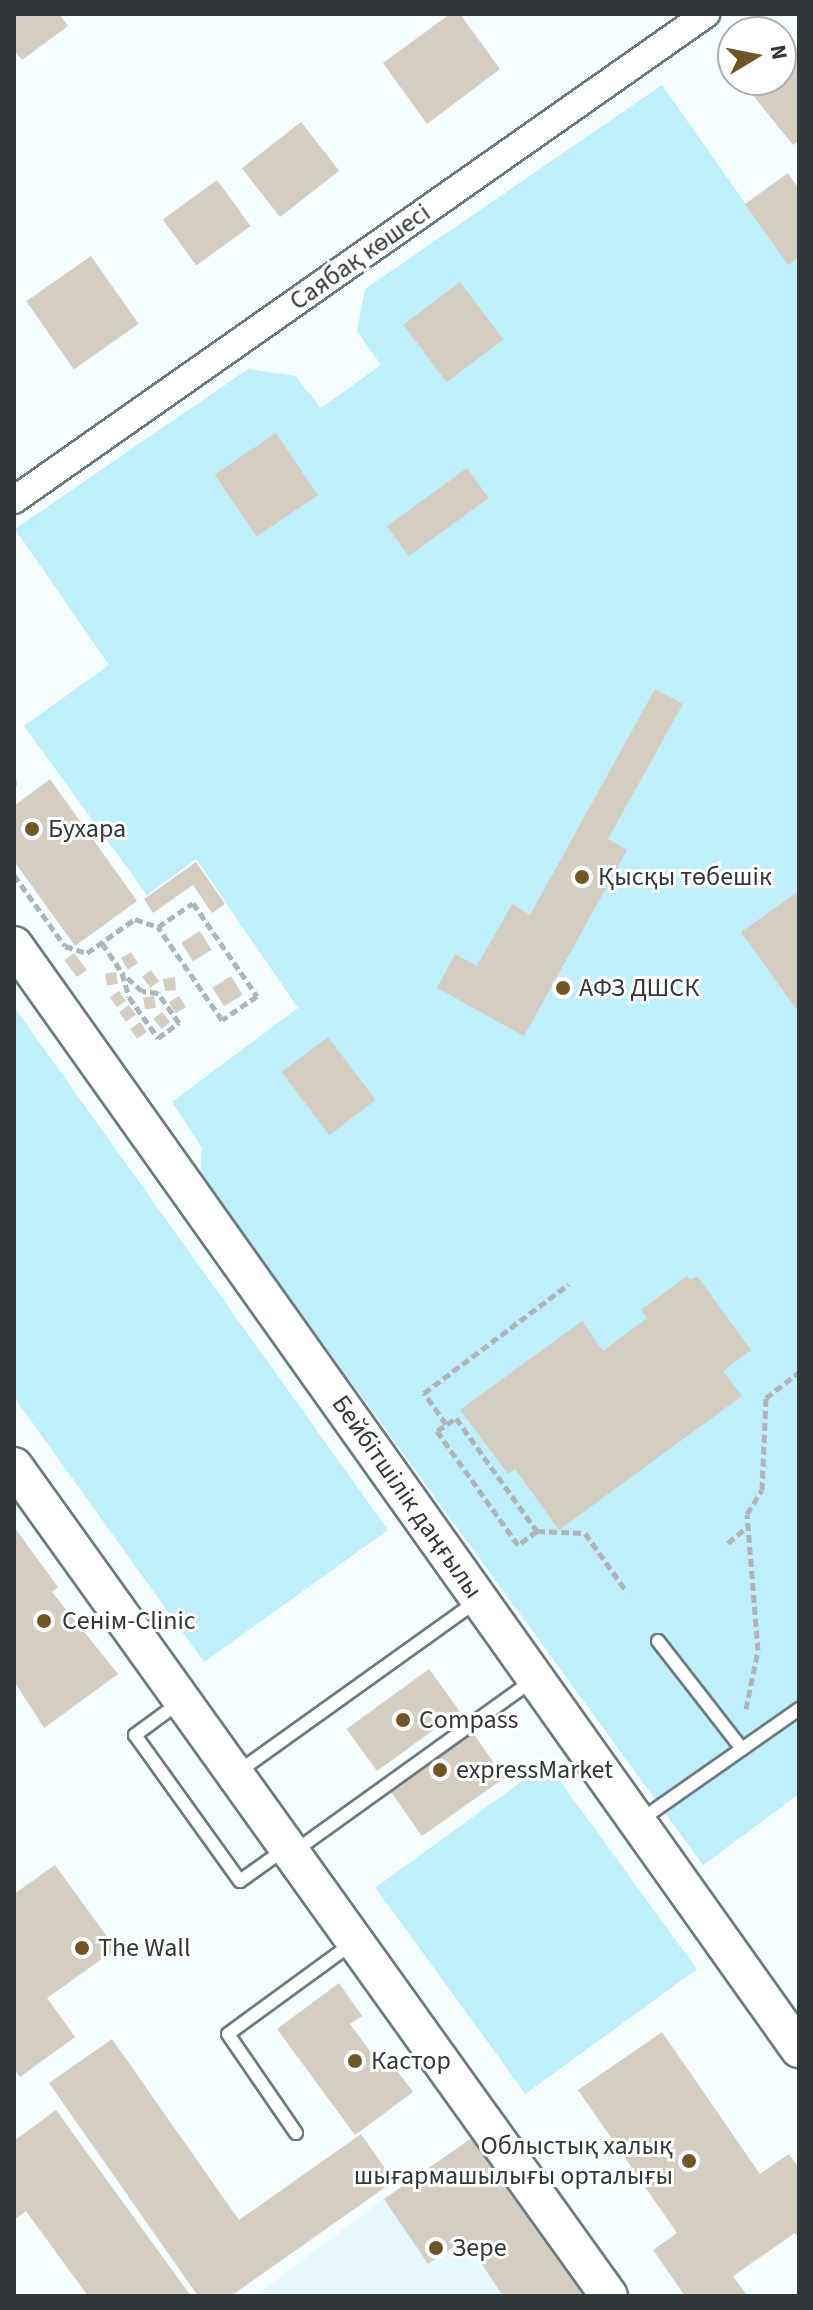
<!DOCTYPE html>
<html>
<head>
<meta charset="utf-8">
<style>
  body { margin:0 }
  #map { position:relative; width:813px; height:2310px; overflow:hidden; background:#f6fdfe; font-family:"Source Sans 3",sans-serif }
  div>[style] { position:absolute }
  .built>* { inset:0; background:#e5f9fd }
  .green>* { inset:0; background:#beeffa; transform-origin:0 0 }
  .building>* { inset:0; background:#d4cdc2; transform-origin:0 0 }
  .path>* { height:5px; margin-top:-2.5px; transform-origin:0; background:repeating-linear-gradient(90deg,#afb5b6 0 8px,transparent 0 12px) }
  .roads { filter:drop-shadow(2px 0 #6d7b7e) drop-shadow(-2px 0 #6d7b7e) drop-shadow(0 2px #6d7b7e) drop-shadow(0 -2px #6d7b7e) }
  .service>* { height:12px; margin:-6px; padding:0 6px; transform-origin:6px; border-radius:6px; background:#fff }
  .minor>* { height:26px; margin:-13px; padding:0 13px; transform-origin:13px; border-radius:13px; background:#fff }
  .secondary>* { height:36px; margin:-18px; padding:0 18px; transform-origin:18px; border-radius:18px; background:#fff }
  .dots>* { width:22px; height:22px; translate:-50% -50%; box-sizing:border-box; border:4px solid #fff; border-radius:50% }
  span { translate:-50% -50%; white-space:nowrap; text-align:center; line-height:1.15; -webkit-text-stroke:6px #fff; paint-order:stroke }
  .street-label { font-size:26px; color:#323839 }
  .poi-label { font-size:26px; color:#323839 }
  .left { translate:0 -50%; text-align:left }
  .right { translate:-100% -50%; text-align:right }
  .frame { position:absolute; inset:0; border:16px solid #323839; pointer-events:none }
  .north { position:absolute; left:717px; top:16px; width:80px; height:80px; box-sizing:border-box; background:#fff; border:2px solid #adafb0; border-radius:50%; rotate:80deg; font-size:22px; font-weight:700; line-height:32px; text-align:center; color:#323839 }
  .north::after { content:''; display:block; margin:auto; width:28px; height:36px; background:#705527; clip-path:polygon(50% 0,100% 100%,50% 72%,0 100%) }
</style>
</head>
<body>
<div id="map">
  <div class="built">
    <i style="clip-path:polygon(476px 2135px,586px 2296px,255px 2296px,384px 2199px)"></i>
  </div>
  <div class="green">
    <i style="clip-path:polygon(662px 85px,788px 264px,799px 257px,799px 1794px,703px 1865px,200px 1175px,202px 1148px,172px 1102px,298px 1008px,196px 859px,147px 895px,24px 726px,109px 665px,15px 529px,248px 369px,295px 376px,321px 408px,381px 365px,357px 331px,365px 289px)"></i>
    <i style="clip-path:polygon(14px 1007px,388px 1530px,204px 1662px,14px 1397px)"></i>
    <i style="left:547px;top:1763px;width:255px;height:212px;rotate:54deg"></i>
  </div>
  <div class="building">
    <i style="clip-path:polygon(14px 14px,59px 14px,68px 26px,22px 60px,14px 50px)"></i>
    <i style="clip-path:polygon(450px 14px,460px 14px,500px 69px,427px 124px,383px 63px)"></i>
    <i style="clip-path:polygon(799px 47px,799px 141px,793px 145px,747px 88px,757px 80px,781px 80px,781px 61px)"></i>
    <i style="left:301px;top:122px;width:62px;height:75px;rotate:52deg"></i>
    <i style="clip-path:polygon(788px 173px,799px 189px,799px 257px,788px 265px,745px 204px)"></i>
    <i style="left:217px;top:180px;width:57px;height:67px;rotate:54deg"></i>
    <i style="left:91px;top:256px;width:83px;height:79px;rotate:55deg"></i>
    <i style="left:460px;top:282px;width:72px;height:71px;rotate:53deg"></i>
    <i style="left:276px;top:433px;width:75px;height:74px;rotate:56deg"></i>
    <i style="left:467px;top:468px;width:37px;height:99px;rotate:54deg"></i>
    <i style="clip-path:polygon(655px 689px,683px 704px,608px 839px,627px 850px,524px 1036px,437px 988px,455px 954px,477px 966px,512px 904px,530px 915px)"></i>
    <i style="clip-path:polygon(50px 779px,137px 901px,75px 946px,14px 861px,14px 806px)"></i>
    <i style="clip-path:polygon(196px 862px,225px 904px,212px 913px,193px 885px,153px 913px,144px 899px)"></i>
    <i style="clip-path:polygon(799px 891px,799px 1013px,741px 932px)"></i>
    <i style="left:200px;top:931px;width:22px;height:22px;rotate:58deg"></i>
    <i style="left:131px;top:952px;width:13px;height:12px;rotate:58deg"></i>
    <i style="left:74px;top:953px;width:21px;height:12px;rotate:53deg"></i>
    <i style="left:151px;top:970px;width:14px;height:11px;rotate:54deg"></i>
    <i style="left:116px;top:972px;width:12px;height:11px;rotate:81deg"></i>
    <i style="left:231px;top:976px;width:22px;height:22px;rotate:58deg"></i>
    <i style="clip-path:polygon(175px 977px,176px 990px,165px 991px,163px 979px)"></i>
    <i style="left:119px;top:991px;width:12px;height:11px;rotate:55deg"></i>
    <i style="left:154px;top:996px;width:12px;height:11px;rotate:81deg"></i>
    <i style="left:179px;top:996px;width:13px;height:12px;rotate:58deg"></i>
    <i style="left:129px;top:1005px;width:12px;height:12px;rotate:55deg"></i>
    <i style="left:162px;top:1012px;width:13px;height:11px;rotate:51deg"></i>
    <i style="left:140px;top:1022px;width:12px;height:12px;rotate:55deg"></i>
    <i style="left:328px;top:1037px;width:79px;height:58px;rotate:53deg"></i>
    <i style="clip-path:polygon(687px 1276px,690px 1280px,697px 1276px,751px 1350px,723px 1371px,742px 1396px,559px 1530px,515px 1469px,508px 1474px,460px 1410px,582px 1321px,603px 1351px,647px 1318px,641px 1310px)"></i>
    <i style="clip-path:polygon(14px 1527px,58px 1587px,52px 1592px,118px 1674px,44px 1728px,14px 1681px)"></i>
    <i style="left:429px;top:1669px;width:52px;height:102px;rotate:54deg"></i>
    <i style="left:473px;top:1733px;width:55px;height:101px;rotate:55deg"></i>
    <i style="clip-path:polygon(55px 1865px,116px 1949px,47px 1998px,75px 2037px,20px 2077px,14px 2069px,14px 1894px)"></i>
    <i style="clip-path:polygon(339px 1983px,362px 2016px,350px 2024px,381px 2066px,389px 2060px,413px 2092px,355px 2135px,277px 2029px)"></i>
    <i style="clip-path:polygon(662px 2032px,760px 2174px,789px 2154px,799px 2168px,799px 2239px,795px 2233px,733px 2276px,747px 2296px,685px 2296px,653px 2250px,677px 2233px,578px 2090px)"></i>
    <i style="clip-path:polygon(112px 2039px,239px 2220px,361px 2134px,394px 2181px,231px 2296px,198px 2296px,49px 2083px)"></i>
    <i style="clip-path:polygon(56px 2110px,191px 2296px,88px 2296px,26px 2211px,14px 2220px,14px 2141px)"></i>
    <i style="clip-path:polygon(476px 2135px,586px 2296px,503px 2296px,465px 2239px,428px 2264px,384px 2199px)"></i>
  </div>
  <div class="path">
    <i style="left:14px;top:780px;width:6px;rotate:90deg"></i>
    <i style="left:14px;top:875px;width:87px;rotate:54.3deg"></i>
    <i style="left:65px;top:946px;width:23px;rotate:18deg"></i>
    <i style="left:87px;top:953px;width:59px;rotate:-35.3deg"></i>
    <i style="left:135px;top:919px;width:24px;rotate:19deg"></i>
    <i style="left:193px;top:903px;width:113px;rotate:55.5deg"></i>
    <i style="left:257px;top:996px;width:42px;rotate:145.6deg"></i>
    <i style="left:222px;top:1020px;width:113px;rotate:-124.5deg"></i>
    <i style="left:158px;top:927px;width:42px;rotate:-34.4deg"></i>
    <i style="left:102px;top:943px;width:36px;rotate:56deg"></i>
    <i style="left:122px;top:973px;width:25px;rotate:74deg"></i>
    <i style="left:129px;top:997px;width:50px;rotate:54.7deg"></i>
    <i style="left:158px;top:1038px;width:26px;rotate:-36deg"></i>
    <i style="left:179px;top:1023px;width:37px;rotate:-125deg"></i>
    <i style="left:158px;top:993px;width:16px;rotate:-173deg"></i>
    <i style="left:142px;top:991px;width:27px;rotate:-138deg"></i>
    <i style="left:456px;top:1418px;width:139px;rotate:54.4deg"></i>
    <i style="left:537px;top:1531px;width:24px;rotate:144deg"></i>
    <i style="left:518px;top:1545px;width:140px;rotate:-125.4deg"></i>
    <i style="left:437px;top:1431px;width:23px;rotate:-34deg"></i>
    <i style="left:446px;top:1424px;width:38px;rotate:-125deg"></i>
    <i style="left:424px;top:1393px;width:181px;rotate:-36.9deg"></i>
    <i style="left:537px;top:1531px;width:48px;rotate:2.4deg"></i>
    <i style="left:585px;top:1533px;width:72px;rotate:54.6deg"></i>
    <i style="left:728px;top:1543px;width:25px;rotate:-40deg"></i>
    <i style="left:746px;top:1709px;width:60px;rotate:-78.5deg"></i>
    <i style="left:758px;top:1650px;width:136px;rotate:-94.6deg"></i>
    <i style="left:747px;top:1514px;width:28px;rotate:-58deg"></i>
    <i style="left:762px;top:1490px;width:92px;rotate:-87.5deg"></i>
    <i style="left:766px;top:1398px;width:42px;rotate:-38.2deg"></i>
  </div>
  <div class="roads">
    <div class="service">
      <i style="left:658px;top:1641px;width:137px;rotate:52.1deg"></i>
      <i style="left:180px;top:1702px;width:56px;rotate:143.7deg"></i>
      <i style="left:135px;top:1735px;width:180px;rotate:54.3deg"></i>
      <i style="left:240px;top:1881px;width:55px;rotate:-35.4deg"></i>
      <i style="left:238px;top:1772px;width:294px;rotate:-35.6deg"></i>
      <i style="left:642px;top:1819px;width:192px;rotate:-35deg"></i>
      <i style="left:295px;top:1851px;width:293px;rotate:-35.7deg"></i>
      <i style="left:296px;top:2133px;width:120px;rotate:-124.5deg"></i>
      <i style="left:228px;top:2034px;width:155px;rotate:-36.1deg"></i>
    </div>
    <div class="minor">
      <i style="left:14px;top:500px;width:846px;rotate:-35.08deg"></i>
    </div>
    <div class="secondary">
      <i style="left:14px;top:945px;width:1355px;rotate:54.59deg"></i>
      <i style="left:14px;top:1466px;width:1021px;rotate:54.36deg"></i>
    </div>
  </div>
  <div class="dots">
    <i style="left:32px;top:829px;background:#705527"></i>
    <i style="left:582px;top:877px;background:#705527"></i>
    <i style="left:563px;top:988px;background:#705527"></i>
    <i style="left:44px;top:1621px;background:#705527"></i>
    <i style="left:403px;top:1720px;background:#705527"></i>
    <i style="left:440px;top:1770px;background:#705527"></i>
    <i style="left:82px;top:1948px;background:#705527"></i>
    <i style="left:355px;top:2061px;background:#705527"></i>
    <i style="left:689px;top:2161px;background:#705527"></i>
    <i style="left:436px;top:2248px;background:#705527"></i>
  </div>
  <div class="street-label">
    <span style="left:360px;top:257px;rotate:-35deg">Саябақ көшесі</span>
    <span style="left:407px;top:1497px;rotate:55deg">Бейбітшілік даңғылы</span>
  </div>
  <div class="poi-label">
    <span class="left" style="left:48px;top:829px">Бухара</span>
    <span class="left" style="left:598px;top:877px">Қысқы төбешік</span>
    <span class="left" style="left:579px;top:988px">АФЗ ДШСК</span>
    <span class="left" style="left:62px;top:1621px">Сенім-Clinic</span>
    <span class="left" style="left:419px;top:1720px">Compass</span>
    <span class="left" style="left:456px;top:1770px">expressMarket</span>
    <span class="left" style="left:98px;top:1948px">The Wall</span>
    <span class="left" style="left:371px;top:2061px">Кастор</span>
    <span class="right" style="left:673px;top:2161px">Облыстық халық<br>шығармашылығы орталығы</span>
    <span class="left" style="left:452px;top:2248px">Зере</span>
  </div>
  <div class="frame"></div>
  <div class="north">N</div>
</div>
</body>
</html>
